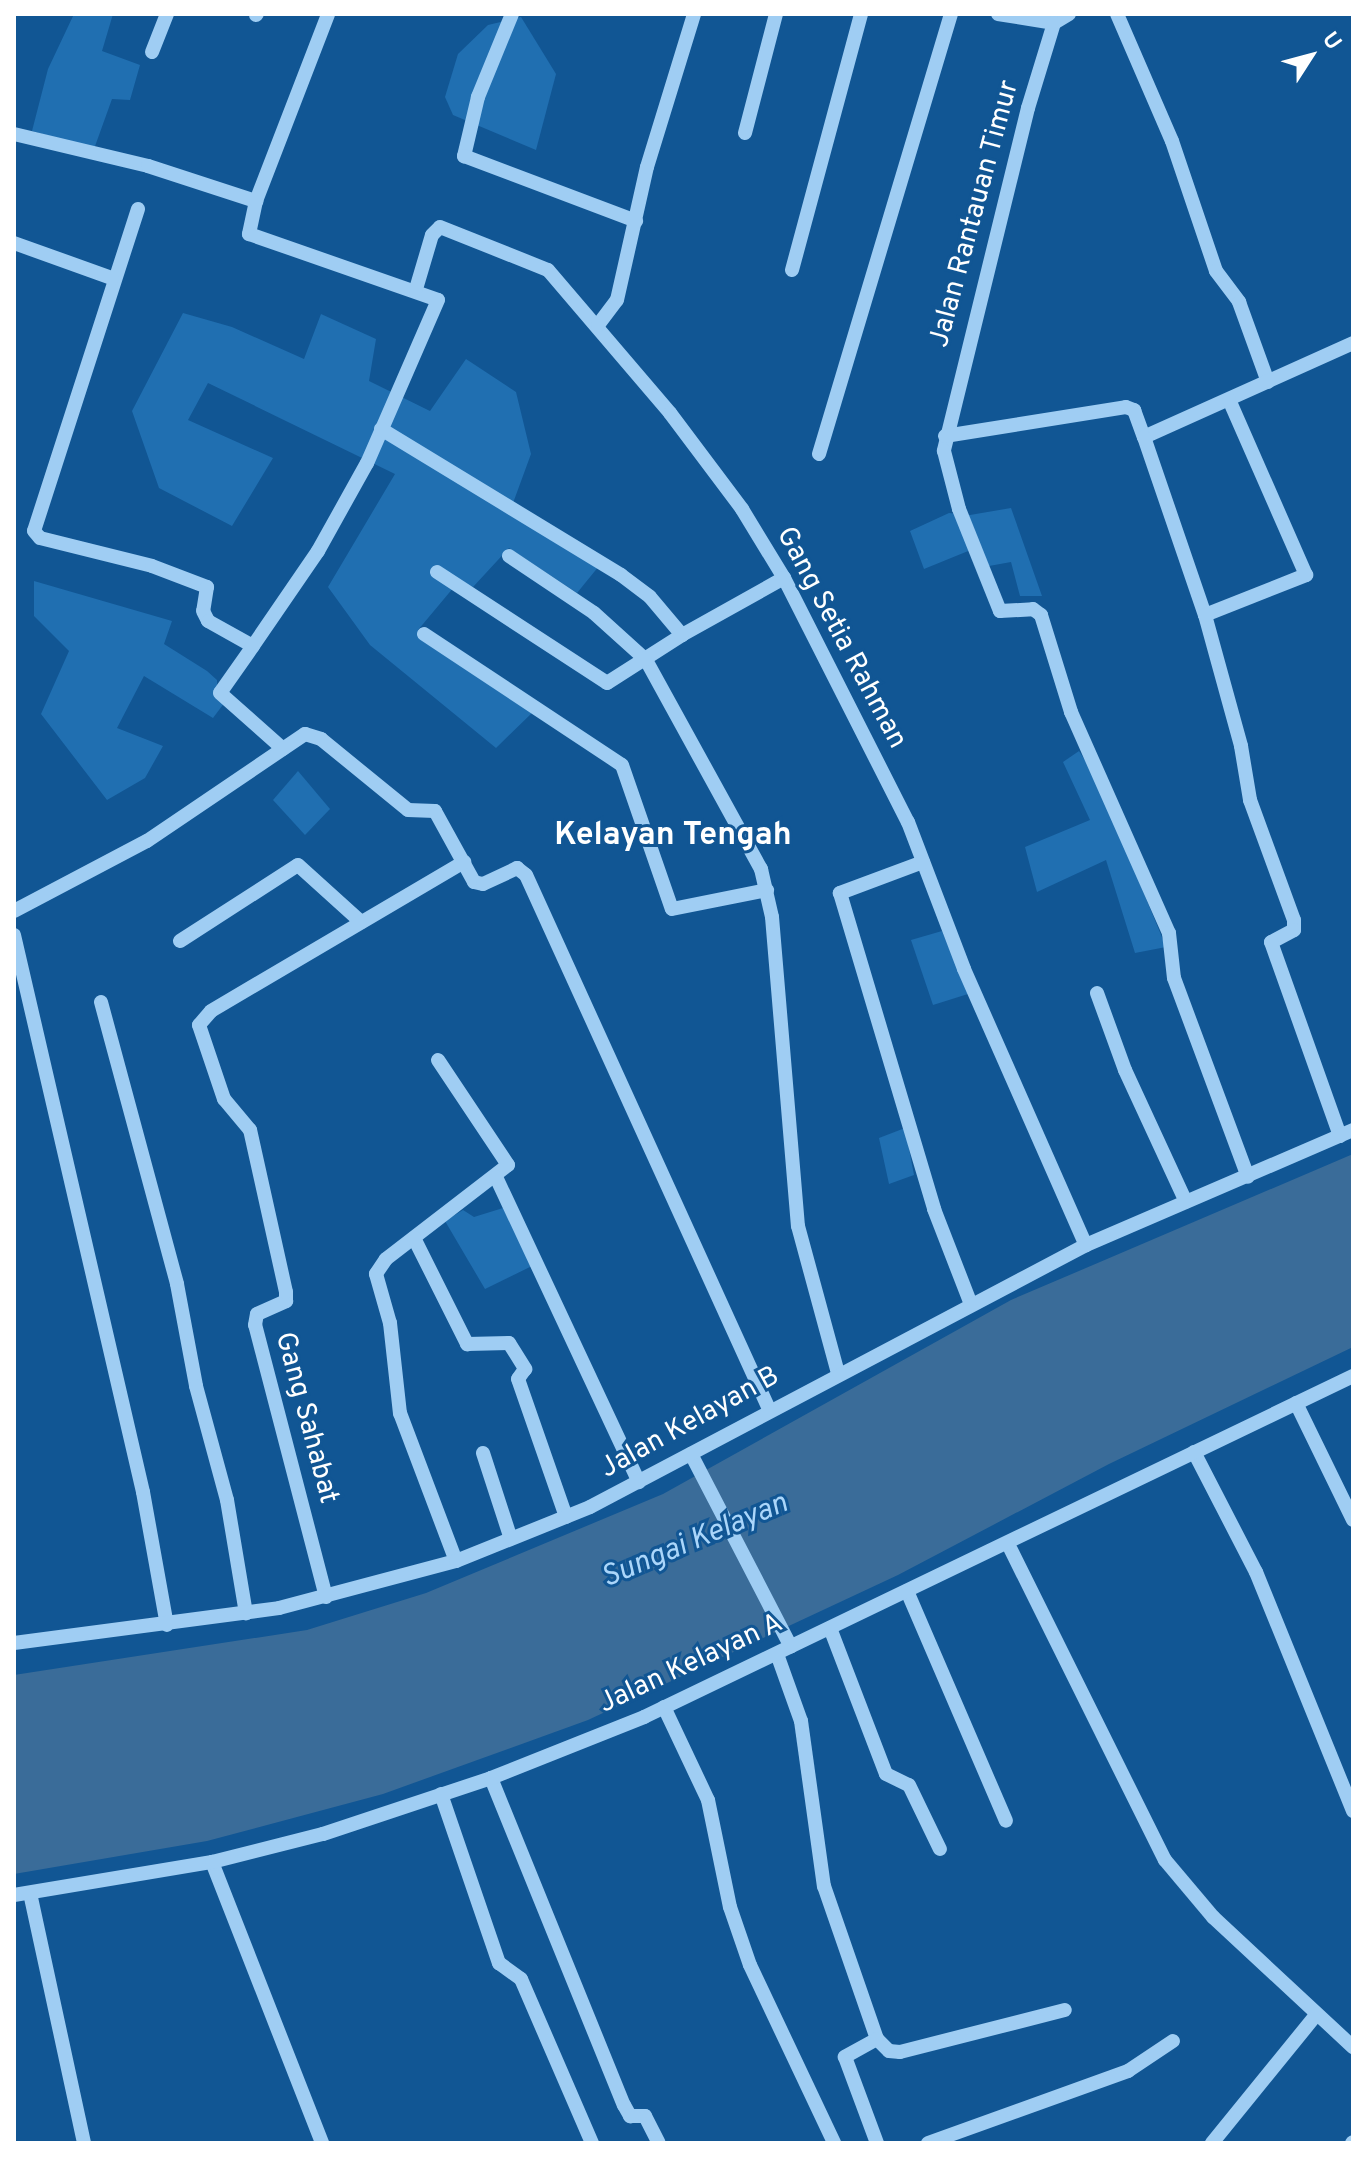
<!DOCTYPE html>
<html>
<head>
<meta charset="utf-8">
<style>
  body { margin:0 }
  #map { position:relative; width:1367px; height:2157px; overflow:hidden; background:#115694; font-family:Overpass,sans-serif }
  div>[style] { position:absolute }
  .green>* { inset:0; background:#206fb1 }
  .water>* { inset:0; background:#3a6c99 }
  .minor>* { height:14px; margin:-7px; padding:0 7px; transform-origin:7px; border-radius:7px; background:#9fcdf3 }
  span { translate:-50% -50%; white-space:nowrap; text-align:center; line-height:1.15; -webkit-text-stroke:6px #115694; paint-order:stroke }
  .street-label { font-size:28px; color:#fff }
  .water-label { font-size:30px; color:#abd6fa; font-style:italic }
  .quarter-label { font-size:32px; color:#fff; font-weight:700 }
  .frame { position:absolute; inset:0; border:16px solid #fff; pointer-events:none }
  .north { position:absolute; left:1271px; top:16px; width:80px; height:80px; -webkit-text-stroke:6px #115694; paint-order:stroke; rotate:54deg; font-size:22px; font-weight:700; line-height:32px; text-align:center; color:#fff }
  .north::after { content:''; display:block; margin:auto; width:28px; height:36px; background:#fff; clip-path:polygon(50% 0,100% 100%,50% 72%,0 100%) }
</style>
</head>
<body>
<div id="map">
  <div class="green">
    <i style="clip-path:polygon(74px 14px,113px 14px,102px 51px,140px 65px,130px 100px,112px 99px,94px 149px,32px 131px,48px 69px)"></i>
    <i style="clip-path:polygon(521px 17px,556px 74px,536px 150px,453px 115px,445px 97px,458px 54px,488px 25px)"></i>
    <i style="clip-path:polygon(183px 313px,232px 327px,304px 359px,321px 314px,376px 339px,369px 381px,430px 411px,466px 359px,516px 392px,531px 454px,509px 514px,599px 566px,577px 593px,509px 548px,473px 587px,459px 581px,418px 630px,534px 711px,496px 748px,370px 645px,328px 587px,395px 474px,208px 383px,188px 420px,273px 458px,232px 526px,159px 488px,132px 411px)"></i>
    <i style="clip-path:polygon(1011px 508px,1042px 596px,1020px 596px,1011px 562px,989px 566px,978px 547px,924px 569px,910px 531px,949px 513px,970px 515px)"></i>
    <i style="clip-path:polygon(34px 581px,172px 621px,164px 644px,207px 671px,217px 680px,217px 692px,225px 702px,213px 718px,144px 676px,117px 728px,163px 746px,145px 778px,107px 800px,41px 714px,69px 651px,34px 616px)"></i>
    <i style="clip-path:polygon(1079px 751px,1096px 777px,1166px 947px,1135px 953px,1106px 860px,1037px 892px,1025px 847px,1090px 820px,1063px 762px)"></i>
    <i style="clip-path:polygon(298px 771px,330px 809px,305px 835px,273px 800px)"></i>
    <i style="clip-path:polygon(942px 931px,968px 994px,933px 1005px,911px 940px)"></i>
    <i style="clip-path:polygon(905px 1128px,914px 1175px,889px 1184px,879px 1138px)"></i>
    <i style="clip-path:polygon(503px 1208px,532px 1266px,485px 1289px,445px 1221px,463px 1210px,474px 1217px)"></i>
  </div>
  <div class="water">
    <i style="clip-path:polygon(1353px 1154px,1353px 1347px,1109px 1464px,898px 1575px,588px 1720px,383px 1794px,207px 1841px,14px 1874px,14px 1675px,307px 1630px,426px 1593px,663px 1494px,1011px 1300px)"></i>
  </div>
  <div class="minor">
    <i style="left:512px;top:14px;width:90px;rotate:112.3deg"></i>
    <i style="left:478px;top:97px;width:61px;rotate:103.3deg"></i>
    <i style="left:464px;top:156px;width:184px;rotate:20.7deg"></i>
    <i style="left:998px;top:14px;width:57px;rotate:9.1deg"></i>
    <i style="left:1069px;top:14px;width:17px;rotate:149deg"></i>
    <i style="left:1054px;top:23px;width:89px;rotate:107deg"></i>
    <i style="left:1028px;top:108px;width:353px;rotate:103.8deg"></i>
    <i style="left:944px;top:451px;width:60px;rotate:75.5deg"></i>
    <i style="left:959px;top:509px;width:110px;rotate:68.1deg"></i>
    <i style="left:1000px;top:611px;width:33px;rotate:-3deg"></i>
    <i style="left:1033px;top:609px;width:10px;rotate:37deg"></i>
    <i style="left:1041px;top:615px;width:102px;rotate:72.8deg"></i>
    <i style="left:1071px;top:712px;width:242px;rotate:66.1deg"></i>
    <i style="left:1169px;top:933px;width:45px;rotate:83.7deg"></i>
    <i style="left:1174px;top:978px;width:212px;rotate:69.6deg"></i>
    <i style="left:1117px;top:14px;width:138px;rotate:66.6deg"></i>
    <i style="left:1172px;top:141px;width:137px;rotate:71.3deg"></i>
    <i style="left:1216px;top:271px;width:39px;rotate:53deg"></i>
    <i style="left:1239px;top:302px;width:85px;rotate:70.1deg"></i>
    <i style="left:256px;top:15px;width:1px;rotate:-45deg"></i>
    <i style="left:152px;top:52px;width:41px;rotate:-68.5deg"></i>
    <i style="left:745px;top:133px;width:123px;rotate:-75.4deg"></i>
    <i style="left:14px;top:134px;width:138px;rotate:13.4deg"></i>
    <i style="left:148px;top:166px;width:114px;rotate:18deg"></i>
    <i style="left:256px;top:201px;width:34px;rotate:102deg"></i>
    <i style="left:249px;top:234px;width:200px;rotate:19.2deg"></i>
    <i style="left:438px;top:300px;width:178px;rotate:113.5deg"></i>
    <i style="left:367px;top:463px;width:101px;rotate:119.1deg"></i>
    <i style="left:318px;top:551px;width:115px;rotate:124.4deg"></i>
    <i style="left:256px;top:201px;width:200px;rotate:-68.9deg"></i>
    <i style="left:138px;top:209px;width:338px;rotate:107.9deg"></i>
    <i style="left:34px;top:531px;width:9px;rotate:49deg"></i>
    <i style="left:40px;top:538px;width:115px;rotate:14deg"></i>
    <i style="left:152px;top:566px;width:59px;rotate:20.9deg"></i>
    <i style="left:207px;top:587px;width:24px;rotate:99deg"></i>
    <i style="left:203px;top:611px;width:11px;rotate:63deg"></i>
    <i style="left:208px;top:621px;width:51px;rotate:29.1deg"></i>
    <i style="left:253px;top:646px;width:57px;rotate:125.1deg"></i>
    <i style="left:220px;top:693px;width:84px;rotate:41.6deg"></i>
    <i style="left:14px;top:243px;width:104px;rotate:19.7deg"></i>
    <i style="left:792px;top:270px;width:265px;rotate:-74.9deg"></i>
    <i style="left:416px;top:289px;width:56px;rotate:-73.5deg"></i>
    <i style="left:432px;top:235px;width:11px;rotate:-45deg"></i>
    <i style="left:440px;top:227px;width:116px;rotate:21.7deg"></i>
    <i style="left:548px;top:270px;width:188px;rotate:49.5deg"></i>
    <i style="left:670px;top:413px;width:120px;rotate:53.1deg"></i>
    <i style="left:742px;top:509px;width:81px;rotate:58.7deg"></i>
    <i style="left:784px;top:578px;width:274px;rotate:63.1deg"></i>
    <i style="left:908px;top:822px;width:157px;rotate:69.1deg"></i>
    <i style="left:964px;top:969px;width:302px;rotate:66.2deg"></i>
    <i style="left:598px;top:325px;width:31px;rotate:-53deg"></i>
    <i style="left:617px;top:300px;width:136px;rotate:-77.3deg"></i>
    <i style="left:647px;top:167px;width:160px;rotate:-72.9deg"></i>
    <i style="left:381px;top:429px;width:281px;rotate:31.3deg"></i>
    <i style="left:621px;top:575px;width:36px;rotate:37deg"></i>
    <i style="left:650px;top:597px;width:50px;rotate:49.9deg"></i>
    <i style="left:682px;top:635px;width:117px;rotate:-29.2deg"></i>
    <i style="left:945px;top:436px;width:183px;rotate:-9.1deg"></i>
    <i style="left:1126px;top:407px;width:9px;rotate:21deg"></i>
    <i style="left:1134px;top:410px;width:29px;rotate:70deg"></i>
    <i style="left:1144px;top:437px;width:229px;rotate:-24.2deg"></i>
    <i style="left:1144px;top:437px;width:188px;rotate:71.1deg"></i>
    <i style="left:1205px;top:615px;width:136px;rotate:74.6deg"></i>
    <i style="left:1241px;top:746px;width:55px;rotate:80.5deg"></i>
    <i style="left:1250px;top:800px;width:128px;rotate:69.9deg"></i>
    <i style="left:1294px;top:920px;width:10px;rotate:90deg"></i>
    <i style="left:1294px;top:930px;width:26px;rotate:152deg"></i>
    <i style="left:1271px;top:942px;width:206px;rotate:70.4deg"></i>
    <i style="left:819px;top:454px;width:459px;rotate:-73.3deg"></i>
    <i style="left:509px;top:556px;width:102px;rotate:33.8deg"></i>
    <i style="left:594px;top:613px;width:70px;rotate:42.1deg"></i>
    <i style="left:646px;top:660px;width:239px;rotate:61.2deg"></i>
    <i style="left:761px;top:869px;width:49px;rotate:77.1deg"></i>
    <i style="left:772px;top:917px;width:310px;rotate:85.2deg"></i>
    <i style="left:798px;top:1226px;width:152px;rotate:74.8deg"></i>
    <i style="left:437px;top:572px;width:203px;rotate:33.1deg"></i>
    <i style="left:607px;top:683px;width:89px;rotate:-32.6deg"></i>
    <i style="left:1205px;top:615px;width:109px;rotate:-21.6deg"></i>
    <i style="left:1306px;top:575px;width:191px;rotate:-113.7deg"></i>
    <i style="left:424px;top:634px;width:237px;rotate:33.5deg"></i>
    <i style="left:622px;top:765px;width:152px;rotate:70.9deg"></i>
    <i style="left:672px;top:909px;width:97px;rotate:-11.3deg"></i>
    <i style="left:923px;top:862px;width:89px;rotate:159.5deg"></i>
    <i style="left:840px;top:893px;width:330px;rotate:73.4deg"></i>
    <i style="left:934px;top:1209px;width:100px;rotate:68.8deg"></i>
    <i style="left:14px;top:911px;width:150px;rotate:-27.8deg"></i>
    <i style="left:147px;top:841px;width:191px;rotate:-34.1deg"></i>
    <i style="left:305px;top:734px;width:17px;rotate:17deg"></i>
    <i style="left:321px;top:739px;width:112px;rotate:39.2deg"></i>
    <i style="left:408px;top:810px;width:27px;rotate:2deg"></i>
    <i style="left:435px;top:811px;width:81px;rotate:61.2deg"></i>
    <i style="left:474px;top:882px;width:9px;rotate:13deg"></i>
    <i style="left:483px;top:884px;width:38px;rotate:-25deg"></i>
    <i style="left:517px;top:868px;width:11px;rotate:38deg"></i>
    <i style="left:526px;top:875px;width:587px;rotate:65.53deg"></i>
    <i style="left:14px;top:935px;width:572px;rotate:76.96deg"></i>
    <i style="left:143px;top:1492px;width:135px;rotate:79.8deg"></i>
    <i style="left:180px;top:941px;width:140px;rotate:-32.8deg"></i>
    <i style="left:298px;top:865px;width:85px;rotate:42.1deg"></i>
    <i style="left:1097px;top:993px;width:82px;rotate:70deg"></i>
    <i style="left:1125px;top:1070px;width:145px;rotate:65.2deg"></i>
    <i style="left:101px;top:1002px;width:292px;rotate:74.9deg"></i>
    <i style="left:177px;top:1284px;width:104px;rotate:79.4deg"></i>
    <i style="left:196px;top:1386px;width:118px;rotate:74.8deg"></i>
    <i style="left:227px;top:1500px;width:115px;rotate:80.5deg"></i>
    <i style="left:438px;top:1060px;width:126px;rotate:56.3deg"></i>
    <i style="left:508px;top:1165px;width:154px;rotate:142.4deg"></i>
    <i style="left:386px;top:1259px;width:18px;rotate:124deg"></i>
    <i style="left:376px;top:1274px;width:51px;rotate:74.1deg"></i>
    <i style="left:390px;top:1323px;width:91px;rotate:83.7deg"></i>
    <i style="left:400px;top:1413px;width:158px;rotate:69.3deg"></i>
    <i style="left:496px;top:1177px;width:337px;rotate:64.9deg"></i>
    <i style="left:414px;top:1238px;width:119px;rotate:63.4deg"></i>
    <i style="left:467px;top:1344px;width:42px;rotate:-1.4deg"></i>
    <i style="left:509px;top:1343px;width:31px;rotate:58deg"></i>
    <i style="left:525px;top:1369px;width:12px;rotate:125deg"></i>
    <i style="left:518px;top:1379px;width:146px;rotate:70.8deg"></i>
    <i style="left:1296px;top:1403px;width:130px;rotate:64deg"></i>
    <i style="left:1194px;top:1452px;width:135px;rotate:62.7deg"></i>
    <i style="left:1256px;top:1572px;width:258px;rotate:67.9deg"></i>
    <i style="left:483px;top:1453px;width:90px;rotate:72deg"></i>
    <i style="left:691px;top:1454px;width:217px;rotate:62.6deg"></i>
    <i style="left:1008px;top:1544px;width:353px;rotate:63.6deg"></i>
    <i style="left:1165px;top:1860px;width:75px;rotate:49.9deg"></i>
    <i style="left:1213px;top:1917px;width:191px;rotate:42.9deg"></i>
    <i style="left:907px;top:1591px;width:250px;rotate:66.7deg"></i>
    <i style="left:326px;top:1597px;width:281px;rotate:-104.6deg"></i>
    <i style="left:255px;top:1325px;width:11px;rotate:-80deg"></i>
    <i style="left:257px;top:1314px;width:32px;rotate:-24deg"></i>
    <i style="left:286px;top:1301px;width:9px;rotate:-90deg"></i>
    <i style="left:286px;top:1292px;width:166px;rotate:-102.5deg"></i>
    <i style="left:250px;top:1130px;width:40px;rotate:-130deg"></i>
    <i style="left:224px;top:1099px;width:78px;rotate:-108.7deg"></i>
    <i style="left:199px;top:1025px;width:18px;rotate:-49deg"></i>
    <i style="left:211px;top:1011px;width:294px;rotate:-30.5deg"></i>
    <i style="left:830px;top:1628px;width:156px;rotate:69deg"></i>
    <i style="left:886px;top:1774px;width:25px;rotate:26deg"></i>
    <i style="left:909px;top:1785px;width:71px;rotate:64.2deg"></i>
    <i style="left:14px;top:1643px;width:267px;rotate:-7.5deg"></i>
    <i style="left:279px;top:1608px;width:183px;rotate:-14.9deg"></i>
    <i style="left:456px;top:1561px;width:144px;rotate:-21.9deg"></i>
    <i style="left:590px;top:1507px;width:561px;rotate:-27.84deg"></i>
    <i style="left:1086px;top:1245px;width:291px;rotate:-23.3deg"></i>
    <i style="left:777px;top:1654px;width:71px;rotate:70.3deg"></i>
    <i style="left:801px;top:1721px;width:167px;rotate:82.1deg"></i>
    <i style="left:824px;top:1886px;width:162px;rotate:70.9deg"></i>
    <i style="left:877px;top:2039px;width:37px;rotate:151deg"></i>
    <i style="left:845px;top:2057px;width:92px;rotate:69.6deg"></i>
    <i style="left:664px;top:1707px;width:103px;rotate:64.7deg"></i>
    <i style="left:708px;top:1800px;width:109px;rotate:78.4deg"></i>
    <i style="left:730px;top:1907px;width:61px;rotate:71deg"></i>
    <i style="left:750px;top:1965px;width:197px;rotate:64.7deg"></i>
    <i style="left:491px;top:1778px;width:353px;rotate:67.9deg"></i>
    <i style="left:624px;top:2105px;width:13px;rotate:61deg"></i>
    <i style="left:630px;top:2116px;width:15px"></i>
    <i style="left:645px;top:2116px;width:30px;rotate:63deg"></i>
    <i style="left:441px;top:1794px;width:179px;rotate:71.1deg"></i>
    <i style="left:499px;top:1963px;width:27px;rotate:36deg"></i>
    <i style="left:521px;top:1979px;width:179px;rotate:66.6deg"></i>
    <i style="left:212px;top:1862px;width:302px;rotate:68.6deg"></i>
    <i style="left:30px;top:1893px;width:256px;rotate:77.8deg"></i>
    <i style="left:14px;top:1895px;width:201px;rotate:-9.5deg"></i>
    <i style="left:212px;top:1862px;width:114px;rotate:-14.2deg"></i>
    <i style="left:323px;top:1834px;width:177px;rotate:-18.4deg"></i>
    <i style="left:491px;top:1778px;width:165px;rotate:-21.7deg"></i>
    <i style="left:644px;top:1717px;width:787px;rotate:-25.69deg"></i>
    <i style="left:877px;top:2039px;width:17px;rotate:45deg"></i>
    <i style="left:889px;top:2051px;width:11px;rotate:5deg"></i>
    <i style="left:900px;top:2052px;width:170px;rotate:-14.3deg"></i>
    <i style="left:928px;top:2143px;width:213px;rotate:-19.8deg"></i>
    <i style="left:1128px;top:2071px;width:54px;rotate:-33.7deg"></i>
    <i style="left:1212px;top:2143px;width:166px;rotate:-50.9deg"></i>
    <i style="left:1352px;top:2143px;width:1px;rotate:-45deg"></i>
  </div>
  <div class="street-label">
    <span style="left:975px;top:214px;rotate:-75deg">Jalan Rantauan Timur</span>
    <span style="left:841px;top:638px;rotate:62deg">Gang Setia Rahman</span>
    <span style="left:306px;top:1418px;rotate:75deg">Gang Sahabat</span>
    <span style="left:690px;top:1423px;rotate:-29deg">Jalan Kelayan B</span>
    <span style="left:691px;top:1664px;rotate:-25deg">Jalan Kelayan A</span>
  </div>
  <div class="water-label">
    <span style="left:695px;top:1542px;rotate:-23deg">Sungai Kelayan</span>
  </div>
  <div class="quarter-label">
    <span style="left:673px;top:836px">Kelayan Tengah</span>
  </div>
  <div class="frame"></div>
  <div class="north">U</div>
</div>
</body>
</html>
